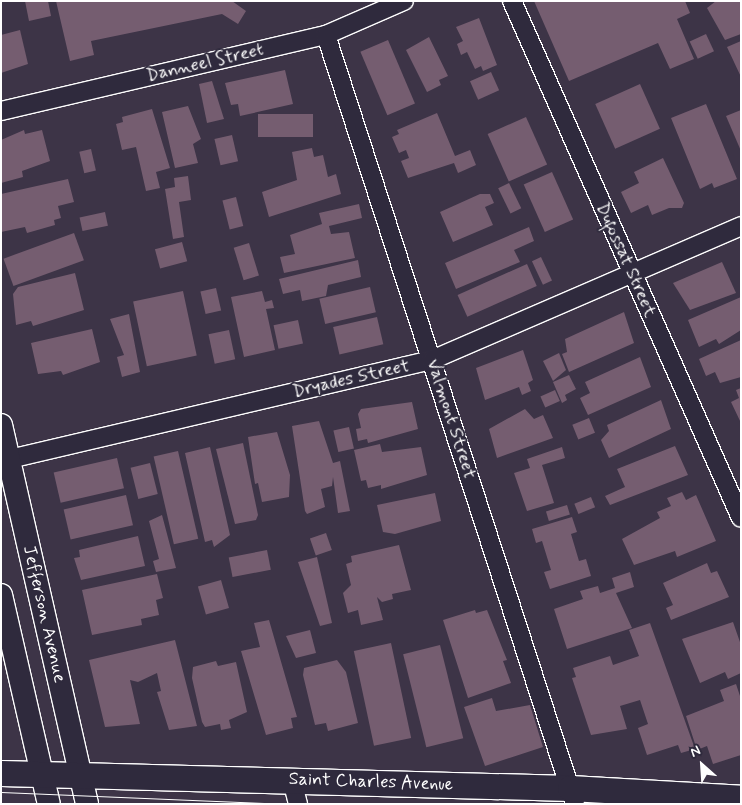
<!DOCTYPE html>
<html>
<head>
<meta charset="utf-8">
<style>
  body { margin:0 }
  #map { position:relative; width:742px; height:805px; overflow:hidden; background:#3d3447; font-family:Mynerve,sans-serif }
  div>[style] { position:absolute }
  .building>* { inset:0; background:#755d70; transform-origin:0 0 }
  .roads { filter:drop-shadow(1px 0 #fff) drop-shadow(-1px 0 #fff) drop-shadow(0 1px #fff) drop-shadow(0 -1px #fff) }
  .minor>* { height:18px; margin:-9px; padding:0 9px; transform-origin:9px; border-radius:9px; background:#2f2a3d }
  .tertiary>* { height:22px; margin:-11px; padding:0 11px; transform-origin:11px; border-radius:11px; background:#2f2a3d }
  .secondary>* { height:25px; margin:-12.5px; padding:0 12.5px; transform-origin:12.5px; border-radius:12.5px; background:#2f2a3d }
  .tram>* { height:1px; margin:-0.5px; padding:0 0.5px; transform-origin:0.5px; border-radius:0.5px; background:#fff }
  span { translate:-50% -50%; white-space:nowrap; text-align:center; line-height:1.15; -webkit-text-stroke:4px #2f2a3d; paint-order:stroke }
  .street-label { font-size:18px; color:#fff }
  .frame { position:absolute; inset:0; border:2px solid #fff; pointer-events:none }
  .north { position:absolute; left:677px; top:740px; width:50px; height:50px; -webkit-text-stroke:4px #2f2a3d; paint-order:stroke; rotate:334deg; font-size:14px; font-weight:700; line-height:20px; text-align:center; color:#fff }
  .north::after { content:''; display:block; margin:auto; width:18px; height:22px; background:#fff; clip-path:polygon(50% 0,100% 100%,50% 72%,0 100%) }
</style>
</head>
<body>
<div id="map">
  <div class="building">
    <i style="clip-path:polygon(25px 1px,48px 1px,51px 16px,29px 21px)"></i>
    <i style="clip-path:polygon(56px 1px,232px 1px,246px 11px,238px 24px,222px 14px,91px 41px,94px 55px,70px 61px)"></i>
    <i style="clip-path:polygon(534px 1px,685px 1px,690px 13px,677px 19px,694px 59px,670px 69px,658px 43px,569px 81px)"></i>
    <i style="clip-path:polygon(716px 1px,741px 1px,741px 34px,725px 40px,707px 8px)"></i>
    <i style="clip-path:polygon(479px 18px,497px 65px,483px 71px,481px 66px,475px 69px,467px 52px,461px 55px,457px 44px,463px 41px,456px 27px)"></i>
    <i style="clip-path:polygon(20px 30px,28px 64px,1px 73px,1px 35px)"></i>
    <i style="left:706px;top:34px;width:19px;height:18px;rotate:65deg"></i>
    <i style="clip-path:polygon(429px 37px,448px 76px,439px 80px,441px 85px,427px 92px,406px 50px)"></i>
    <i style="left:388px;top:40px;width:69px;height:30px;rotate:67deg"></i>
    <i style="clip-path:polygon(741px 41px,741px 77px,727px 47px)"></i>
    <i style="clip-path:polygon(285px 70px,293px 104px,240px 116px,238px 104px,231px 105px,225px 83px)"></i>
    <i style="left:491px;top:72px;width:20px;height:23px;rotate:66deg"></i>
    <i style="clip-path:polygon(212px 81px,224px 119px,207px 123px,199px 84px)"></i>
    <i style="left:640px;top:84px;width:49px;height:49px;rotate:66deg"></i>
    <i style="clip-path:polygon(706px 104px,737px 179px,714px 188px,712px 183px,700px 189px,671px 118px)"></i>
    <i style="clip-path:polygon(188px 106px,201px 139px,193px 144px,198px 163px,175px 168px,162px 112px)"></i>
    <i style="clip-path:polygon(152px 109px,170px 168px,156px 172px,160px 188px,146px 191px,136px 147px,122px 150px,116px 124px,123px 122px,122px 117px)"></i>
    <i style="clip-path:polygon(741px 110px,741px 151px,726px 116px)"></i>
    <i style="clip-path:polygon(437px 113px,455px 156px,470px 150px,476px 165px,458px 173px,454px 163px,408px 178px,401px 161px,409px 158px,406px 150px,399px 153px,392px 137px,399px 134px,397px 130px)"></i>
    <i style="left:313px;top:114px;width:23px;height:55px;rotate:90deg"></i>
    <i style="left:526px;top:117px;width:52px;height:42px;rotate:66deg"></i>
    <i style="clip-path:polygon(24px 130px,25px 134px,42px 130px,50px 161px,22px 171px,23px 177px,1px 183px,1px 140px)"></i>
    <i style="left:232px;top:135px;width:27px;height:18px;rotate:77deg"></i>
    <i style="clip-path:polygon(312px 148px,314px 157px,323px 155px,328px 177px,336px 174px,341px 194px,269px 217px,262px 192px,297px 180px,292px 152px)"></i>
    <i style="left:91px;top:149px;width:22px;height:12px;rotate:77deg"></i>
    <i style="clip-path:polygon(663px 158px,684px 203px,682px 208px,669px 208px,652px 215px,648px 205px,631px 213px,621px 192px,639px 183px,634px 172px)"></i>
    <i style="left:552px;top:172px;width:52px;height:31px;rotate:66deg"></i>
    <i style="clip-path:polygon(188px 176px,191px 200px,179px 202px,184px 237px,173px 239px,165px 189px,175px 187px,174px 178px)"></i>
    <i style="clip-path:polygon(68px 179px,74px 202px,58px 206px,61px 218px,54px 220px,55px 225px,27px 233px,25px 227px,1px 232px,1px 194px)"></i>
    <i style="left:509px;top:183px;width:28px;height:12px;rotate:64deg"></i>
    <i style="clip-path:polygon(480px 194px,490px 194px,494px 203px,485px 207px,493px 225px,453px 242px,440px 212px)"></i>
    <i style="left:236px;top:197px;width:30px;height:14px;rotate:76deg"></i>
    <i style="clip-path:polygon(359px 204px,362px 218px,329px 226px,331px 234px,349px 232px,355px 258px,284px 273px,280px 257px,295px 254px,290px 235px,322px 224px,319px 213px)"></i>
    <i style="left:105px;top:212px;width:14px;height:26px;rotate:78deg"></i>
    <i style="clip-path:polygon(529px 227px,534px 241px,514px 250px,520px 262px,456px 289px,445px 263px)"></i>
    <i style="left:74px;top:233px;width:29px;height:75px;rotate:70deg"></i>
    <i style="left:182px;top:242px;width:20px;height:28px;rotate:75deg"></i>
    <i style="left:249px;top:243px;width:34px;height:16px;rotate:73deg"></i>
    <i style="left:541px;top:257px;width:26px;height:10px;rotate:65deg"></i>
    <i style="clip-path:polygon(358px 260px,361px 277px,328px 285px,326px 296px,302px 301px,300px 290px,283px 294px,279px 279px)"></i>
    <i style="clip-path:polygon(722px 262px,736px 293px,690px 310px,673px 283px)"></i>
    <i style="left:527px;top:264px;width:24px;height:76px;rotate:66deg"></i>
    <i style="clip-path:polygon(75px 273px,84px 310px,33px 326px,31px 321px,16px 325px,13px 294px,18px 287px)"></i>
    <i style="left:370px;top:287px;width:26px;height:52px;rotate:77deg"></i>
    <i style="left:216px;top:288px;width:23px;height:16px;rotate:77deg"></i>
    <i style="left:183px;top:291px;width:66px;height:51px;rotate:78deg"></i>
    <i style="clip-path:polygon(262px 291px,265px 302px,272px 300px,274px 308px,266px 309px,275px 350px,244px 357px,231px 297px)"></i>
    <i style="clip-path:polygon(741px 297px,741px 330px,719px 344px,716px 339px,699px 347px,688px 320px)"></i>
    <i style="clip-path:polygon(624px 312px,634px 343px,569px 372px,562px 354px,567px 352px,565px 339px)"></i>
    <i style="clip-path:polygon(129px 314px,140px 372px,122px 377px,117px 357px,124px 355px,110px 319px)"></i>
    <i style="left:377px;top:317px;width:28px;height:45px;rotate:77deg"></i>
    <i style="left:298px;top:320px;width:24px;height:25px;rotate:78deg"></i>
    <i style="clip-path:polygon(92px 329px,100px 362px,63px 375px,61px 371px,38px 374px,31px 343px)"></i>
    <i style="left:229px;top:330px;width:30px;height:21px;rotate:78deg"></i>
    <i style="clip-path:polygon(741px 340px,741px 377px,720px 383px,715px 372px,706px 376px,699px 359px)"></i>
    <i style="clip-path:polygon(523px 350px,533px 380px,528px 383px,531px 391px,522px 395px,519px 387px,485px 400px,476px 368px)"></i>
    <i style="clip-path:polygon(559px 353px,566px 370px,553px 381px,543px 361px)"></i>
    <i style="clip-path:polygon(640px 357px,651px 387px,588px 415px,580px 398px,590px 393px,585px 382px)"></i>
    <i style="clip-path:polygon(569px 375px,576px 389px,565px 395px,567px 400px,562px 403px,553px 382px)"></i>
    <i style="clip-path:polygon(741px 388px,741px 423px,731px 402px,739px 398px,736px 390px)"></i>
    <i style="left:555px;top:390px;width:12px;height:16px;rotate:66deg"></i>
    <i style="clip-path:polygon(661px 400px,671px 429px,609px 458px,601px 440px,609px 431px,607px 425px)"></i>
    <i style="clip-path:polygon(412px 402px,418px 429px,368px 443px,367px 439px,358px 441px,356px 429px,361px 428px,358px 414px,361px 409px)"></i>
    <i style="clip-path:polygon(525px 409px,534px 419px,543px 415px,553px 438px,497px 458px,489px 429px)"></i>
    <i style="left:589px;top:418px;width:16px;height:18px;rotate:68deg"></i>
    <i style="clip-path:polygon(319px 421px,333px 463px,340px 461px,350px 511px,338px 513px,333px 477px,332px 486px,321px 489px,325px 507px,307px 514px,305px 511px,292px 426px)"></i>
    <i style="left:349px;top:427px;width:22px;height:16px;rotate:77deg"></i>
    <i style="clip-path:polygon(277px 432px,290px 475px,289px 497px,262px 502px,258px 483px,255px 484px,248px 437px)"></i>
    <i style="clip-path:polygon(243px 443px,258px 515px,256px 520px,235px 524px,216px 449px)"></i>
    <i style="clip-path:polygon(380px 444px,382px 452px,421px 447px,427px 475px,381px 489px,381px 485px,368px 488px,366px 480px,361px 481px,354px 450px)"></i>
    <i style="clip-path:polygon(675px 446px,688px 475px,610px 505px,605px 496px,625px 487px,617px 469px)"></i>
    <i style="clip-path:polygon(210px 447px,230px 535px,214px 547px,212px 540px,205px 542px,185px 453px)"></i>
    <i style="clip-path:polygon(562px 447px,565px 458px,542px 465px,554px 503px,527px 511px,514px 473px,530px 468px,527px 459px)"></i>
    <i style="left:178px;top:451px;width:90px;height:25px;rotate:77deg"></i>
    <i style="left:117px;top:458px;width:31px;height:65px;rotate:77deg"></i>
    <i style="left:150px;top:463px;width:32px;height:20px;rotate:76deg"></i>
    <i style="clip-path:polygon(682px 492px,686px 500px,696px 495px,716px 541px,677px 557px,675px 551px,634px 565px,622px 539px,660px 518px,657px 512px,671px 506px,667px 498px)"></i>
    <i style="clip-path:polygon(435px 493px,441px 521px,395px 534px,383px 532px,377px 505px)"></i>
    <i style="left:126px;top:495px;width:31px;height:64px;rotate:77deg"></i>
    <i style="left:591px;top:497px;width:11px;height:18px;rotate:68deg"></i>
    <i style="left:567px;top:505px;width:10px;height:22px;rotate:73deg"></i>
    <i style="clip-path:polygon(162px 515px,176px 568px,156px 572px,153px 561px,159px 559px,149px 521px)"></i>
    <i style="clip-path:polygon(572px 517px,577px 532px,571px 534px,579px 561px,586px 559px,591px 576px,550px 589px,544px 572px,551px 570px,542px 541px,536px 543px,532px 529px)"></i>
    <i style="left:326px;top:533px;width:18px;height:17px;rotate:71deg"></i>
    <i style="clip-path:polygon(138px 536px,145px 566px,81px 580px,74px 558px,80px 557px,79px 550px)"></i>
    <i style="clip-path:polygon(399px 545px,411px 590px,392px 594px,393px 599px,382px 602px,377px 597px,383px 620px,361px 625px,358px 610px,348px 613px,343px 593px,351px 585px,346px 564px,352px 562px,351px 556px)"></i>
    <i style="left:267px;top:550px;width:20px;height:39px;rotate:79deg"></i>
    <i style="clip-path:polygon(317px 557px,332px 623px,320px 626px,298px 562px)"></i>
    <i style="clip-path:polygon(707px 563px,711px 573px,717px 571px,729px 597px,671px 620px,666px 608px,673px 605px,663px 583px)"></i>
    <i style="clip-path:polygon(630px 572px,634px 587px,616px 593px,632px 628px,567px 649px,554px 609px,583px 599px,580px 591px,598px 586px,600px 593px,615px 588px,612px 578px)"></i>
    <i style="clip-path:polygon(157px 574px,163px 598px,156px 600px,159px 615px,141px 619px,142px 625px,92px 635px,82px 590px)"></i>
    <i style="left:221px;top:580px;width:29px;height:24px;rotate:74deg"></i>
    <i style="clip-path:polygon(475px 610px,476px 613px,487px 610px,507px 660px,503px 661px,511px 683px,468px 698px,443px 620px)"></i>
    <i style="clip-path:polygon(269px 620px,297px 717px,291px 718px,293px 728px,266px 735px,241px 651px,260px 647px,254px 623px)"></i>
    <i style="clip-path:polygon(733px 622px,741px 645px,741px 673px,728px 679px,725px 672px,700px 683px,682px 639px)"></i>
    <i style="clip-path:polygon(650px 623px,695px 749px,681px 753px,678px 745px,647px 755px,638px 728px,648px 724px,640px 700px,620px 706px,627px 729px,591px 735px,572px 678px,576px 677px,573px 668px,610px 656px,613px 665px,639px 656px,629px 630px)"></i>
    <i style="clip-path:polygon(310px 630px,316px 653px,296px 658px,286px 636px)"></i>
    <i style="clip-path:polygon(175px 640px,197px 726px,169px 730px,157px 692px,161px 691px,157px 673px,138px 682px,130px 680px,140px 724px,105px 727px,89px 660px)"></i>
    <i style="left:391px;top:643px;width:97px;height:38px;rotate:78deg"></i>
    <i style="left:440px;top:645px;width:96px;height:38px;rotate:76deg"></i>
    <i style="clip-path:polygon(337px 660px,346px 672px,358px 723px,328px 731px,326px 723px,315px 725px,303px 675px,304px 668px)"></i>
    <i style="clip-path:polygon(216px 661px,218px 666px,236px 662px,247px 712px,229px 720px,231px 728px,221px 730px,220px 724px,205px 727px,202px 722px,192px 678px,193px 667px)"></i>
    <i style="clip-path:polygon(736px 684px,741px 699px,741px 755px,713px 764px,707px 746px,697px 750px,686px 716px,724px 701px,720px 690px)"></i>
    <i style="clip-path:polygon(492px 698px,496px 711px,530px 705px,543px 747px,485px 766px,464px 707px)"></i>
  </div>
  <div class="roads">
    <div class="minor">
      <i style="left:512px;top:1px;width:565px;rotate:66.11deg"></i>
      <i style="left:326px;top:35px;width:808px;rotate:72.06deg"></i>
      <i style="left:1px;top:111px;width:334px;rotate:-13.2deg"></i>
      <i style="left:326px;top:35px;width:85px;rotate:-23.6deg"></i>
      <i style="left:1px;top:461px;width:443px;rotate:-13.2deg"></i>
      <i style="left:432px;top:360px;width:337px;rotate:-23.4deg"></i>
      <i style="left:292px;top:780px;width:25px;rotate:76deg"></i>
    </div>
    <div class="tertiary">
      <i style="left:1px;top:425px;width:389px;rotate:77.2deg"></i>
      <i style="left:1px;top:595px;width:214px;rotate:77.1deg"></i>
    </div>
    <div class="secondary">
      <i style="left:1px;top:773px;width:569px;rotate:1.51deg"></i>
      <i style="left:570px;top:788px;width:171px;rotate:3.3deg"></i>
    </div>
  </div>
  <div class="tram">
    <i style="left:1px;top:792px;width:287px;rotate:2.4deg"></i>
  </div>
  <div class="street-label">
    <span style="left:205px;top:63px;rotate:-13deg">Danneel Street</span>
    <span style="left:626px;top:260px;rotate:66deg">Dufossat Street</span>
    <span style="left:351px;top:379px;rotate:-13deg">Dryades Street</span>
    <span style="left:451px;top:419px;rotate:72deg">Valmont Street</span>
    <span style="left:44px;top:614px;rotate:77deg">Jefferson Avenue</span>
    <span style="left:371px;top:782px;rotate:2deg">Saint Charles Avenue</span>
  </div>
  <div class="frame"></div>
  <div class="north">N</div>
</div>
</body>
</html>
